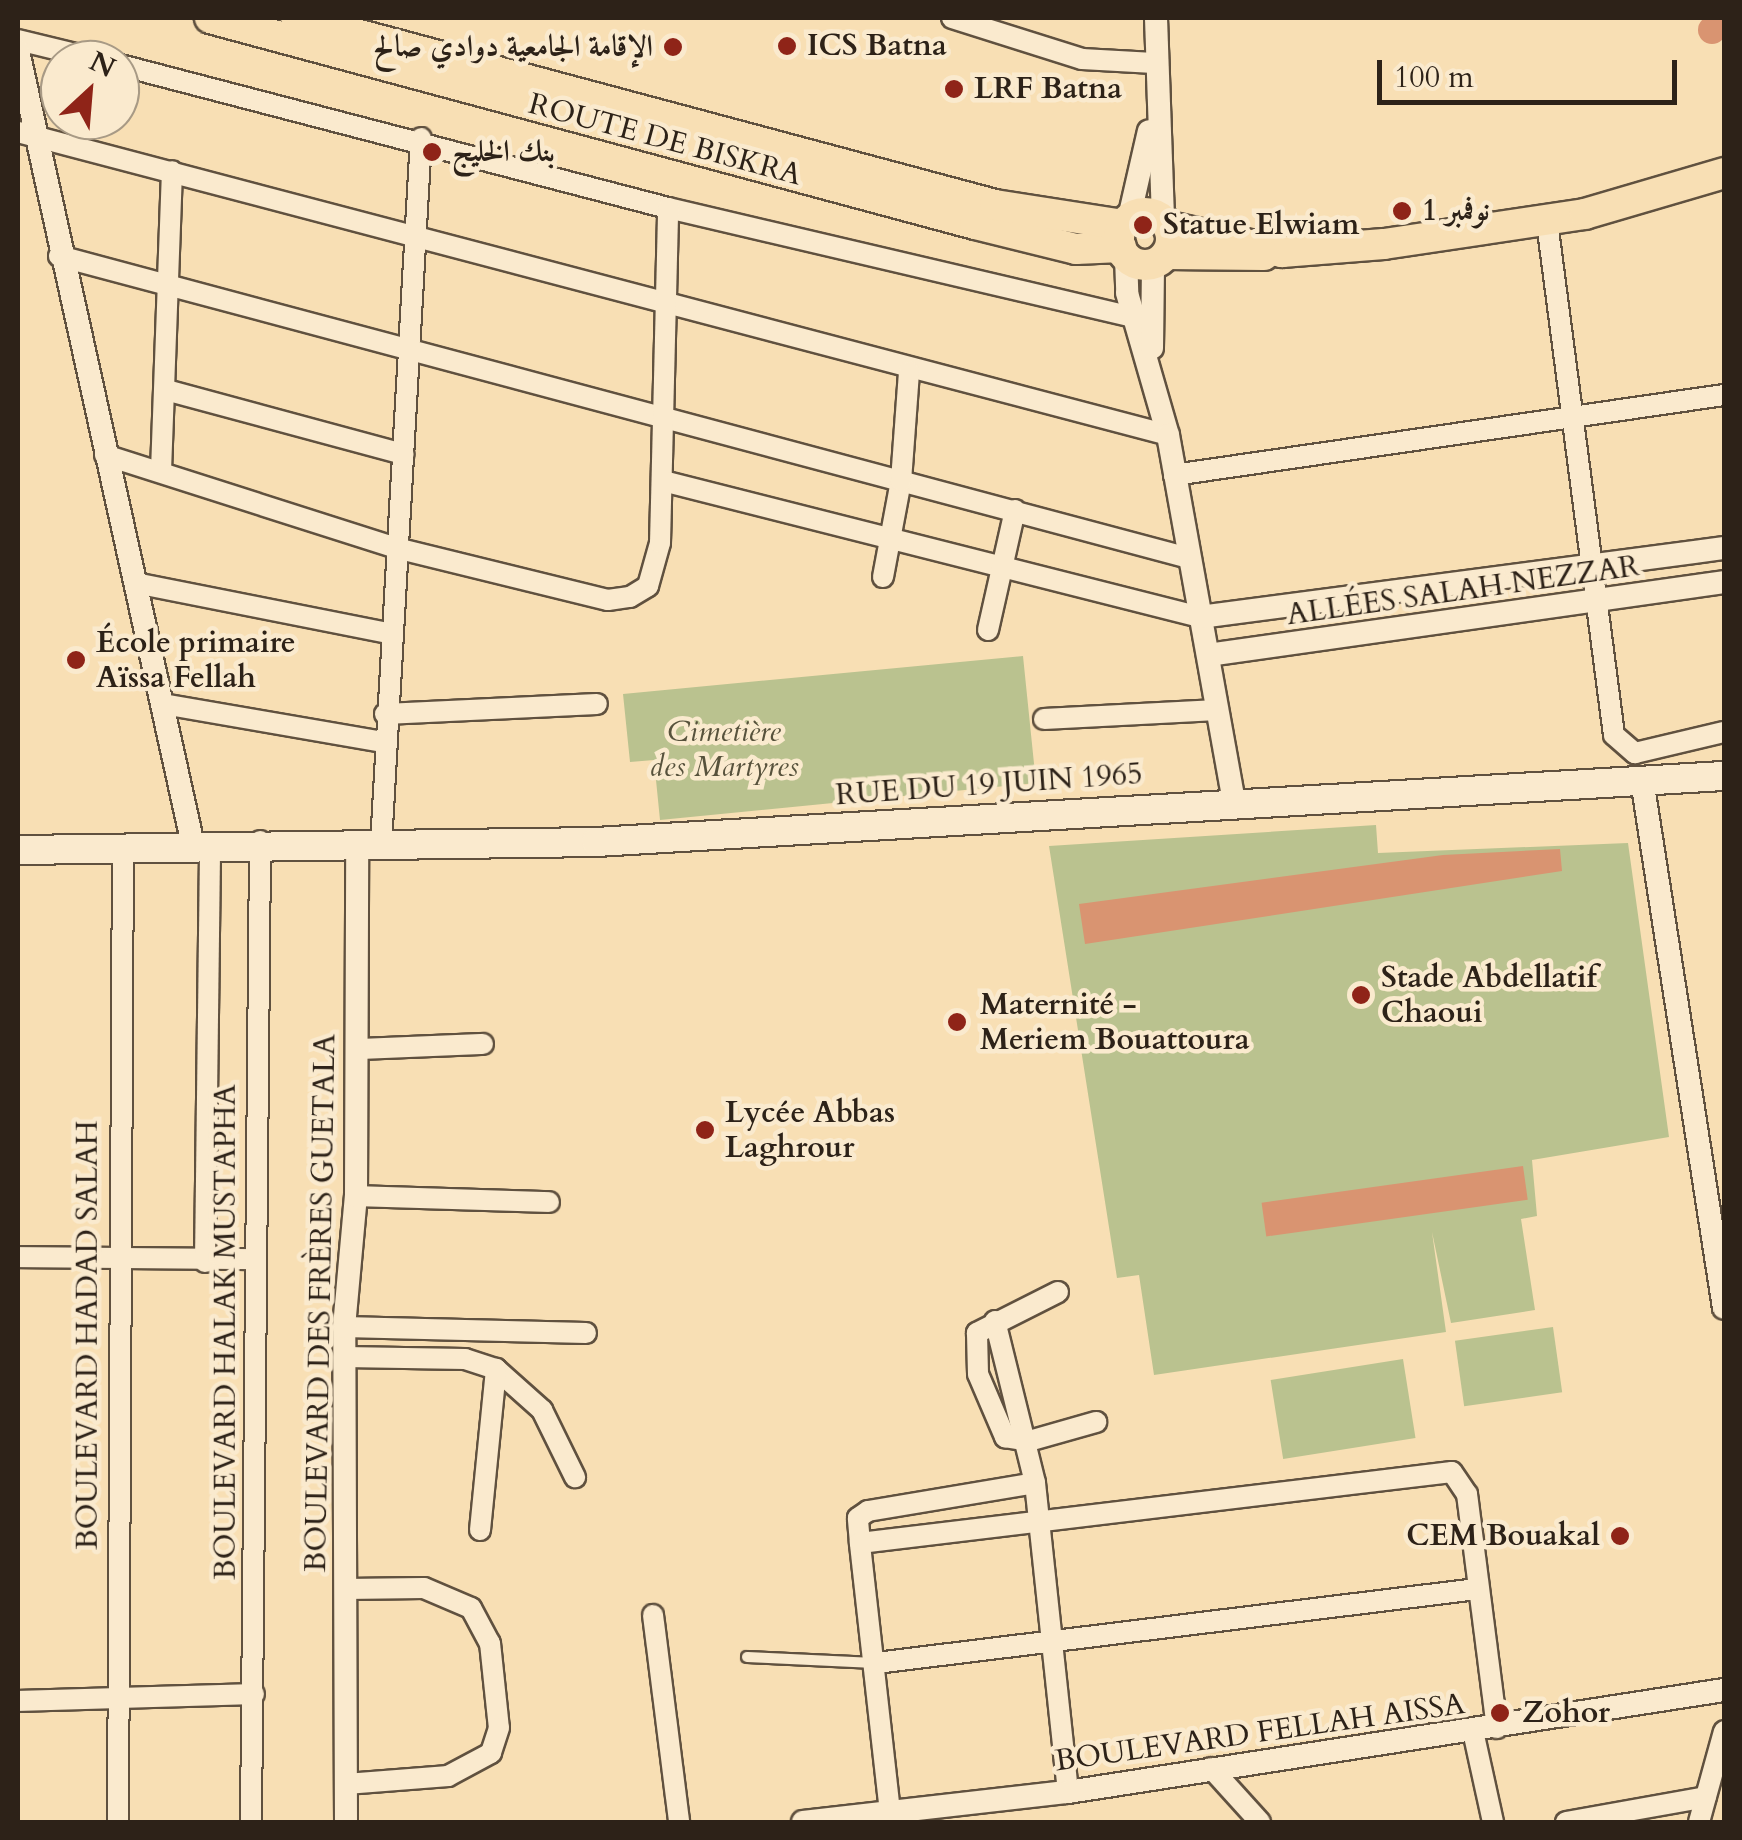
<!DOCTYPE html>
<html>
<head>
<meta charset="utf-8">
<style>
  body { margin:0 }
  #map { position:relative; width:1742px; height:1840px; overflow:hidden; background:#f8dfb4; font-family:Cardo,Amiri,serif }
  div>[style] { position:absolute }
  .green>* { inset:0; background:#bac28f; transform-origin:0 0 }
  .building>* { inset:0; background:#d99471; transform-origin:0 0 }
  .round { border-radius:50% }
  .roads { filter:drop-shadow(2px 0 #60513f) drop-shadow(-2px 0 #60513f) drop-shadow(0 2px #60513f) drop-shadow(0 -2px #60513f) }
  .service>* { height:10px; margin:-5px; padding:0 5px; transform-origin:5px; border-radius:5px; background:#faeace }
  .minor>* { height:20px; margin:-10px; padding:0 10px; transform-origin:10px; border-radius:10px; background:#faeace }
  .tertiary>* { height:22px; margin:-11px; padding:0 11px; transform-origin:11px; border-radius:11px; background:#faeace }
  .secondary>* { height:28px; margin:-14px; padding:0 14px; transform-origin:14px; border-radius:14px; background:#faeace }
  .primary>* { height:30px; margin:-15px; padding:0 15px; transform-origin:15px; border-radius:15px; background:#f8dfb4 }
  .primary>.ring { margin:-15px; padding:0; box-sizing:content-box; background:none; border:30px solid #f8dfb4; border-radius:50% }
  .dots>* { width:28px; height:28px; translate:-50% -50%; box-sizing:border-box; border:5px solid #faeace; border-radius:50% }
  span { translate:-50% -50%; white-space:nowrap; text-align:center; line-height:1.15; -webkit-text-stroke:9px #faeace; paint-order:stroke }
  .poi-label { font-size:30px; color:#2d2218; font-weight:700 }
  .left { translate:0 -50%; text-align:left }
  .right { translate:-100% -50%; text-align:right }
  .street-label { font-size:30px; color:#2d2218 }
  .park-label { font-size:30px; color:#57523c; font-style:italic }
  .frame { position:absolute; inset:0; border:20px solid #2d2218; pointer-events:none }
  .north { position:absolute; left:40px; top:40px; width:100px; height:100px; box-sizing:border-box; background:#faeace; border:2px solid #a89a85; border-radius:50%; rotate:26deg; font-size:28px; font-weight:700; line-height:40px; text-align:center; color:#2d2218 }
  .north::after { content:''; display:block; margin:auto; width:35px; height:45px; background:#8f2418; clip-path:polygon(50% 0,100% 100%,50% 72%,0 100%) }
  .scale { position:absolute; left:1377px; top:60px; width:300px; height:45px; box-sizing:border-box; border:5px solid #2d2218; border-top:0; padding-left:12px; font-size:30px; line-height:35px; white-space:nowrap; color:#2d2218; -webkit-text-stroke:8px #faeace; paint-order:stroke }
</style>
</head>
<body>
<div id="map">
  <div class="green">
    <i style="clip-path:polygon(1023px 656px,1036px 783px,660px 820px,654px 760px,630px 762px,623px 694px)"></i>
    <i style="clip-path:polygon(1376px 825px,1378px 853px,1628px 843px,1669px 1137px,1532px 1160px,1537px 1216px,1521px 1219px,1535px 1310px,1451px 1323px,1432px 1232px,1446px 1332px,1154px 1375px,1139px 1275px,1117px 1278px,1049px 846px)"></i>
    <i style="left:1553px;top:1327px;width:66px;height:99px;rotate:82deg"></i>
    <i style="left:1403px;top:1359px;width:80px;height:134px;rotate:81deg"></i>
  </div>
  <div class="building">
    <i class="round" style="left:1698px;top:16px;width:28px;height:28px"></i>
    <i style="clip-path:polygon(1560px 849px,1562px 871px,1085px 944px,1079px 904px,1443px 855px)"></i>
    <i style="left:1523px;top:1166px;width:34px;height:264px;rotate:82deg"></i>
  </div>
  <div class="roads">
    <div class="service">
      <i style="left:747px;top:1657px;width:128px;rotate:2.7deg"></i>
    </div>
    <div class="minor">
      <i style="left:952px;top:18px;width:136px;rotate:17.5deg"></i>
      <i style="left:1082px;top:59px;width:72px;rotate:3.2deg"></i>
      <i style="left:18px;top:40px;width:84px;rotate:13.7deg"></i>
      <i style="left:120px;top:65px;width:566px;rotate:14.63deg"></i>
      <i style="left:668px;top:208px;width:479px;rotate:13.2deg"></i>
      <i style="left:18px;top:132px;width:1189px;rotate:14.76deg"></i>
      <i style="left:1547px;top:222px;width:517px;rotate:82.56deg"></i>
      <i style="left:1614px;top:735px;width:28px;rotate:41deg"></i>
      <i style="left:1635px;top:753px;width:91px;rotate:-13.3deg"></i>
      <i style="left:59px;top:256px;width:1166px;rotate:14.97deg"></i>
      <i style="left:166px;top:390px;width:246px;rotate:15.1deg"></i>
      <i style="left:105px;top:455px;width:305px;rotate:17.7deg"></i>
      <i style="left:396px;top:548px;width:218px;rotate:13.8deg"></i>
      <i style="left:608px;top:600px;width:22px;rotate:-8deg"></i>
      <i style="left:630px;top:597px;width:21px;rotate:-31deg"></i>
      <i style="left:648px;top:586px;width:45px;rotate:-74.4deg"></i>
      <i style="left:660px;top:543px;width:335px;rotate:-88.6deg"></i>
      <i style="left:161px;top:471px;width:300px;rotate:-87.9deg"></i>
      <i style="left:1174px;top:475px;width:556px;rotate:-8.28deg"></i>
      <i style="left:663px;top:481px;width:554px;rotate:14.21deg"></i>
      <i style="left:883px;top:577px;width:98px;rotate:-79.4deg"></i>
      <i style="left:901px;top:481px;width:110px;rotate:-85.8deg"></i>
      <i style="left:135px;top:583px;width:258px;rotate:11.2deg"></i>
      <i style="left:988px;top:630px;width:123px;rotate:-77.3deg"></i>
      <i style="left:163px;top:704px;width:224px;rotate:9.8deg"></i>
      <i style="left:385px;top:714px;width:212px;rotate:-2.7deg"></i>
      <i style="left:1044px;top:719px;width:173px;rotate:-3deg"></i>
      <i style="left:381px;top:845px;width:708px;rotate:-86.76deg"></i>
      <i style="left:358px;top:1049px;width:125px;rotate:-2.3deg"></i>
      <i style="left:356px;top:1196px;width:193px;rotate:1.8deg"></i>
      <i style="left:18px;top:1257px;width:237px;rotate:0.5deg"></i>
      <i style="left:205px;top:1262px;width:418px;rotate:-89.3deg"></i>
      <i style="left:1058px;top:1292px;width:91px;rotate:153.2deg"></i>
      <i style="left:977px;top:1333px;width:41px;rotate:88.6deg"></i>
      <i style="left:978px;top:1374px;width:69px;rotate:66.8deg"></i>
      <i style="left:1005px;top:1437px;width:24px;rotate:9deg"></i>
      <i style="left:1029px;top:1441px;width:70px;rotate:-15.8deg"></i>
      <i style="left:995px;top:1321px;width:167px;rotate:76.1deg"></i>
      <i style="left:1035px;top:1483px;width:311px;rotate:83.9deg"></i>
      <i style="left:344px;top:1327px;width:242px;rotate:1.4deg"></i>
      <i style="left:344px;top:1357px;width:121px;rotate:0.9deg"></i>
      <i style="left:465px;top:1359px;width:33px;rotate:18deg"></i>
      <i style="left:496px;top:1369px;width:62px;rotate:41.7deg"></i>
      <i style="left:542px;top:1410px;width:75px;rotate:63.8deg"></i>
      <i style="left:480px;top:1530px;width:162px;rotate:-84.3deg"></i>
      <i style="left:860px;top:1543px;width:25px;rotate:-95deg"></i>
      <i style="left:858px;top:1518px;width:12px;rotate:-35deg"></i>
      <i style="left:868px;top:1511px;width:169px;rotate:-9.5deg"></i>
      <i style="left:345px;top:1589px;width:79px;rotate:-0.7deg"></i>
      <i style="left:424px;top:1588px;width:51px;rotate:23.1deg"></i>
      <i style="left:471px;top:1608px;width:40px;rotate:62deg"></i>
      <i style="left:490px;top:1643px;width:85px;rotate:84deg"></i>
      <i style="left:499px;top:1728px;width:26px;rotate:108deg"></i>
      <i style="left:491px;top:1753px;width:49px;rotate:151.9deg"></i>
      <i style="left:448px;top:1776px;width:102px;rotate:175.5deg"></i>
      <i style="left:653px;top:1615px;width:209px;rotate:82.8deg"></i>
      <i style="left:876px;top:1663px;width:606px;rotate:-7.02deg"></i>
      <i style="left:18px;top:1701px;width:236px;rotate:-1.7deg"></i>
      <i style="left:1473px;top:1731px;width:93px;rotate:77.6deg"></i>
      <i style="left:1211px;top:1768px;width:73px;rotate:47.8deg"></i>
      <i style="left:890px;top:1812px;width:271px;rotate:-96.4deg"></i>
      <i style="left:860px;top:1543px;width:596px;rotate:-6.84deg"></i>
      <i style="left:1452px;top:1472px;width:27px;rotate:56deg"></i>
      <i style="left:1467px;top:1494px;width:236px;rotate:82.7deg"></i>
      <i style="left:118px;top:1822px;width:975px;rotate:-89.71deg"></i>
      <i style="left:251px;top:1822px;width:981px;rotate:-89.47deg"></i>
      <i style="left:1566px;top:1822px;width:142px;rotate:-10.1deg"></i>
      <i style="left:1699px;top:1822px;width:94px;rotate:-74.6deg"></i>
    </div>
    <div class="tertiary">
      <i style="left:1156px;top:18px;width:202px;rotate:88deg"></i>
      <i style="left:18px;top:51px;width:813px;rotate:77.57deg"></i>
      <i style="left:1129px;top:218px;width:89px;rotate:-77.1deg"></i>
      <i style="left:1126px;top:256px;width:37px;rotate:88deg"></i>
      <i style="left:1127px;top:293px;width:148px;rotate:73.9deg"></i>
      <i style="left:1168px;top:435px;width:373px;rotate:79.8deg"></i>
      <i style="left:1152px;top:348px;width:84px;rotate:-89.3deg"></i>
      <i style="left:1200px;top:617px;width:529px;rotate:-7.5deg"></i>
      <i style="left:1208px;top:655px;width:521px;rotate:-8.05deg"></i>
      <i style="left:1642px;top:780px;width:534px;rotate:81.17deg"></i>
      <i style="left:346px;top:1822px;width:495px;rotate:-90.2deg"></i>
      <i style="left:344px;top:1327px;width:132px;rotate:-84.8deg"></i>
      <i style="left:356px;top:1196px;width:352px;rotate:-89.8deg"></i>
      <i style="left:803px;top:1822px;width:267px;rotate:-6.5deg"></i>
      <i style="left:1068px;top:1792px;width:664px;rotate:-8.84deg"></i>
    </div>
    <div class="secondary">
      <i style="left:18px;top:850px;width:578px;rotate:-0.79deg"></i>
      <i style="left:596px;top:842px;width:1130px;rotate:-3.35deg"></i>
    </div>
    <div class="primary">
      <i style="left:210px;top:18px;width:792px;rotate:15.07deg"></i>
      <i style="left:975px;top:224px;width:104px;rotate:13.9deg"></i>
      <i style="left:1076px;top:249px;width:45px;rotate:-2.5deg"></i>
      <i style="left:296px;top:18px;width:724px;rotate:14.98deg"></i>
      <i style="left:995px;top:205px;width:130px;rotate:8.9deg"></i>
      <i class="ring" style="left:1119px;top:213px;width:22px;height:22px"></i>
      <i style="left:1169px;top:227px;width:116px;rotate:12.5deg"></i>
      <i style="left:1282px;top:252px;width:102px;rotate:-4.5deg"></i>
      <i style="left:1384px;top:244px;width:203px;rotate:-8.5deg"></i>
      <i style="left:1585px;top:214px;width:145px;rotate:-16.4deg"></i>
      <i style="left:1167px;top:254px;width:97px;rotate:0.6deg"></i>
    </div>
  </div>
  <div class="dots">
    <i style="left:787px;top:46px;background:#8f2418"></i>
    <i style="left:673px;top:47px;background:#8f2418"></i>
    <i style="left:954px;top:89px;background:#8f2418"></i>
    <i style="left:432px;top:152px;background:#8f2418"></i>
    <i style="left:1402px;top:211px;background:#8f2418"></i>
    <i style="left:1143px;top:225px;background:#8f2418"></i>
    <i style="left:76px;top:660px;background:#8f2418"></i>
    <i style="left:1361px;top:995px;background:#8f2418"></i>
    <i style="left:957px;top:1022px;background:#8f2418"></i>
    <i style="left:705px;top:1130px;background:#8f2418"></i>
    <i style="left:1620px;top:1536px;background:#8f2418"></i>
    <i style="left:1500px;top:1713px;background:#8f2418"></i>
  </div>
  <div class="poi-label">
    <span class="left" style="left:807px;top:46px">ICS Batna</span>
    <span class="right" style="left:653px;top:47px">الإقامة الجامعية دوادي صالح</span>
    <span class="left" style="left:974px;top:89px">LRF Batna</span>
    <span class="left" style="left:452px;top:152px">بنك الخليج</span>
    <span class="left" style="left:1422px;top:211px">1 نوفمبر</span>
    <span class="left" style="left:1163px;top:225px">Statue Elwiam</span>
    <span class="left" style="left:96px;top:660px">École primaire<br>Aïssa Fellah</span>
    <span class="left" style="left:1381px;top:995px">Stade Abdellatif<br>Chaoui</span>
    <span class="left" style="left:980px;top:1022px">Maternité -<br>Meriem Bouattoura</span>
    <span class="left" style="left:725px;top:1130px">Lycée Abbas<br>Laghrour</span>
    <span class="right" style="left:1600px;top:1536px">CEM Bouakal</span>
    <span class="left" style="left:1522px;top:1713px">Zohor</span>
  </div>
  <div class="street-label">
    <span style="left:665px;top:140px;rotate:15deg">ROUTE DE BISKRA</span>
    <span style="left:1463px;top:591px;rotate:-8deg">ALLÉES SALAH NEZZAR</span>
    <span style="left:989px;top:785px;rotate:-4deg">RUE DU 19 JUIN 1965</span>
    <span style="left:321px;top:1303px;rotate:-89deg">BOULEVARD DES FRÈRES GUETALA</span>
    <span style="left:226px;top:1332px;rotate:-90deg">BOULEVARD HALAK MUSTAPHA</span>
    <span style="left:88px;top:1335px;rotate:-90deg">BOULEVARD HADAD SALAH</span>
    <span style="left:1260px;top:1733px;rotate:-8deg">BOULEVARD FELLAH AISSA</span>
  </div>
  <div class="park-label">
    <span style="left:724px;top:749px">Cimetière<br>des Martyres</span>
  </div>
  <div class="frame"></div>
  <div class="north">N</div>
  <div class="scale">100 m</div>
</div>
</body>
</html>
